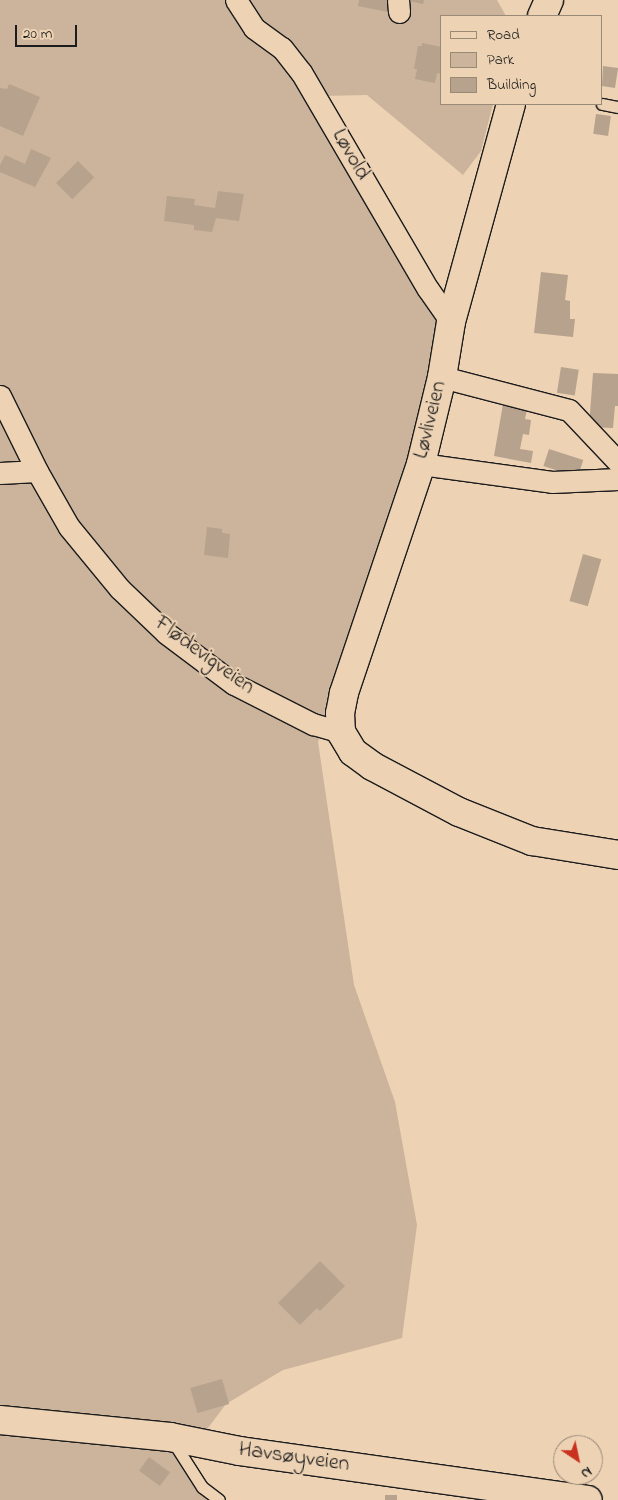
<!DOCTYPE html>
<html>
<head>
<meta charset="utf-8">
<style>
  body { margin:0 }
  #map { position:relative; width:618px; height:1500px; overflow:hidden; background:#edd2b4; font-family:"Indie Flower",sans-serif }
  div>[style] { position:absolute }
  .green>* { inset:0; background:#cbb49b }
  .building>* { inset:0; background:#b6a28d; transform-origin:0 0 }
  .roads { filter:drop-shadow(1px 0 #1c1c1c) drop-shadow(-1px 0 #1c1c1c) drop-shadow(0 1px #1c1c1c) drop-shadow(0 -1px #1c1c1c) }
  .service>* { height:11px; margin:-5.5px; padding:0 5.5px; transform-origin:5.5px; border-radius:5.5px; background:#edd2b4 }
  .minor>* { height:21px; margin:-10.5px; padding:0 10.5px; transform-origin:10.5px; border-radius:10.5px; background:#edd2b4 }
  .secondary>* { height:28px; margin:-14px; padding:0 14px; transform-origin:14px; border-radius:14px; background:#edd2b4 }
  span { translate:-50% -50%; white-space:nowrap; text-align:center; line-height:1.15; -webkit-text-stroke:4px #edd2b4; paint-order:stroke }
  .street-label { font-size:22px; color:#1c1c1c }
  .legend { position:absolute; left:440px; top:15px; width:162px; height:90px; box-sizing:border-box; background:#edd2b4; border:1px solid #998977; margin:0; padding:6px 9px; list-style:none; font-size:15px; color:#1c1c1c }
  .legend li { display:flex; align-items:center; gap:10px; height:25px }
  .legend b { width:25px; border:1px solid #998977 }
  .north { position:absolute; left:553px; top:1435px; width:50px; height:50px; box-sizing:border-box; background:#edd2b4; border:1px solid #998977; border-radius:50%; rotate:146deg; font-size:14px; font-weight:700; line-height:20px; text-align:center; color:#1c1c1c }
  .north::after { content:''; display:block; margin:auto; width:18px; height:22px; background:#c8321e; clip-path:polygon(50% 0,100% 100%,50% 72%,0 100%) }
  .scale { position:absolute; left:15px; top:25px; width:62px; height:22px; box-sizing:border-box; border:2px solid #1c1c1c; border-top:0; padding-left:6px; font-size:15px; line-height:18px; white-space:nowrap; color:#1c1c1c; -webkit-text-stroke:4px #edd2b4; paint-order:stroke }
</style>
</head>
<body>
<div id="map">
  <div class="green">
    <i style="clip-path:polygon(0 0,497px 0,506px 16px,442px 16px,442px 104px,493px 104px,481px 151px,463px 175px,367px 95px,322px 96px,447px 315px,405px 512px,318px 742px,354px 985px,395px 1102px,417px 1225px,402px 1338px,283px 1370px,226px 1404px,184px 1460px,221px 1500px,0 1500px)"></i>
  </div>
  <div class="building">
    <i style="clip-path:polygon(359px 0,390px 0,388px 12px,358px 6px)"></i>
    <i style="clip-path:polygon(404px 0,424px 0,423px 4px)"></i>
    <i style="clip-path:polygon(422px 43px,442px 47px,442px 74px,437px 73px,435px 83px,415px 79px,417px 69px,414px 69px,418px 46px,422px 46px)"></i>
    <i style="clip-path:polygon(603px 66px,618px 68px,615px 88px,602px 86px)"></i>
    <i style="clip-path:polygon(9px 84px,40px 97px,23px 136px,0 126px,0 88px,7px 89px)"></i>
    <i style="left:596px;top:114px;width:15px;height:20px;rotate:8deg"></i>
    <i style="clip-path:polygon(31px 149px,51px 158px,35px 187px,0 172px,0 165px,5px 155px,25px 164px)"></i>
    <i style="left:78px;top:161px;width:23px;height:31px;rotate:45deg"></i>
    <i style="clip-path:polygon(218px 191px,244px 194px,239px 221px,216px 218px,212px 232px,194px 230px,194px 225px,164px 221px,167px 196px,195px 199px,194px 205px,215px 208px)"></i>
    <i style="clip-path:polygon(541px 272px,568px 275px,565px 300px,570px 301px,570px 319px,575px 319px,573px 337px,534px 333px)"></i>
    <i style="left:561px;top:367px;width:18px;height:26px;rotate:9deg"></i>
    <i style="clip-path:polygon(593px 373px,618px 374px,618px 406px,615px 406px,613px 428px,589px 427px)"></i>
    <i style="clip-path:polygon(503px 404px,527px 409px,525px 419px,531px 420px,529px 435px,523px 434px,520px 449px,533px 451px,531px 463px,494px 456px)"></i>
    <i style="left:549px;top:449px;width:36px;height:18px;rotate:18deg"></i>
    <i style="clip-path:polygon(207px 527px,222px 529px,222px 533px,230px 534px,228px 558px,204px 555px)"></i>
    <i style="left:583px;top:554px;width:19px;height:49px;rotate:16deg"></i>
    <i style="clip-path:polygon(320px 1261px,345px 1286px,320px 1311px,317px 1308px,300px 1325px,278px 1303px)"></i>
    <i style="left:222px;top:1379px;width:26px;height:33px;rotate:74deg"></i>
    <i style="left:149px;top:1457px;width:26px;height:17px;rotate:36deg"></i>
    <i style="left:385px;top:1495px;width:12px;height:5px"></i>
  </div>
  <div class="roads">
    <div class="service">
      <i style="left:602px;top:104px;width:16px;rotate:11deg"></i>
      <i style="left:172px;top:1440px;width:56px;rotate:57.4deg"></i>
      <i style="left:202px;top:1487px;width:21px;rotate:37deg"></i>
    </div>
    <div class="minor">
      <i style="left:236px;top:0;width:33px;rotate:57deg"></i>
      <i style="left:254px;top:28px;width:34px;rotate:36deg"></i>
      <i style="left:282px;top:48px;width:31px;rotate:52deg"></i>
      <i style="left:301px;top:72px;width:251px;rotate:59.7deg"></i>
      <i style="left:428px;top:289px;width:40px;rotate:55.1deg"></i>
      <i style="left:398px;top:0;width:12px;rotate:85deg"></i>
      <i style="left:442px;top:377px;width:131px;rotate:14.6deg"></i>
      <i style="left:569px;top:410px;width:71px;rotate:46.7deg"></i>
      <i style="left:0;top:396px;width:84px;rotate:63.7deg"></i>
      <i style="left:421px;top:464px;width:132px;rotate:7.8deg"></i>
      <i style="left:552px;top:482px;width:66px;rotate:-2.6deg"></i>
      <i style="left:0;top:473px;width:37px;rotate:-3deg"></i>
      <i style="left:37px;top:471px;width:64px;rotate:60.3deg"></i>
      <i style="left:69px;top:527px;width:80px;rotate:50.6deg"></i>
      <i style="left:120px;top:589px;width:64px;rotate:43.7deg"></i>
      <i style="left:166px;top:633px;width:85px;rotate:36.9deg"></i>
      <i style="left:234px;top:684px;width:89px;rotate:26.9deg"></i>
      <i style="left:313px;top:724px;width:29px;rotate:16deg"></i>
    </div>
    <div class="secondary">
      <i style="left:542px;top:16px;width:17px;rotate:-66deg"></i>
      <i style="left:511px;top:104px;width:226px;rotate:105.4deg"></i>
      <i style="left:451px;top:322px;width:56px;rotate:99.3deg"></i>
      <i style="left:442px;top:377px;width:89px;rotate:103.6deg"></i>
      <i style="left:421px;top:464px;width:242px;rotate:108.6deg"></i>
      <i style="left:344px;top:693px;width:20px;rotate:101deg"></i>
      <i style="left:340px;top:713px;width:19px;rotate:87deg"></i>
      <i style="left:341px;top:732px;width:23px;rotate:59deg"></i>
      <i style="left:353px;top:752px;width:24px;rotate:36deg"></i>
      <i style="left:372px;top:766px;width:98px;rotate:27.9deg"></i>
      <i style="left:459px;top:812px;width:79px;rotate:21.7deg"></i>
      <i style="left:532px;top:841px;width:87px;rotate:9.2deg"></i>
      <i style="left:0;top:1420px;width:171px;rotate:5.7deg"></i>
      <i style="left:170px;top:1437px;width:71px;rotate:11.3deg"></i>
      <i style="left:240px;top:1451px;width:351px;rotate:8deg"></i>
    </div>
  </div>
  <div class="street-label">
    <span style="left:350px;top:155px;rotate:60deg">Løvold</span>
    <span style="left:431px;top:420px;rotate:-76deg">Løvliveien</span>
    <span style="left:204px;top:656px;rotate:36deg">Flødevigveien</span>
    <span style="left:294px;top:1458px;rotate:8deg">Havsøyveien</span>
  </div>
  <ul class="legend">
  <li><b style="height:6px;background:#edd2b4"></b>Road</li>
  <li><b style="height:14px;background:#cbb49b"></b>Park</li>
  <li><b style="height:14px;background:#b6a28d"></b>Building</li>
  </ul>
  <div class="north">N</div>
  <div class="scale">20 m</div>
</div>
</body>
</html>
